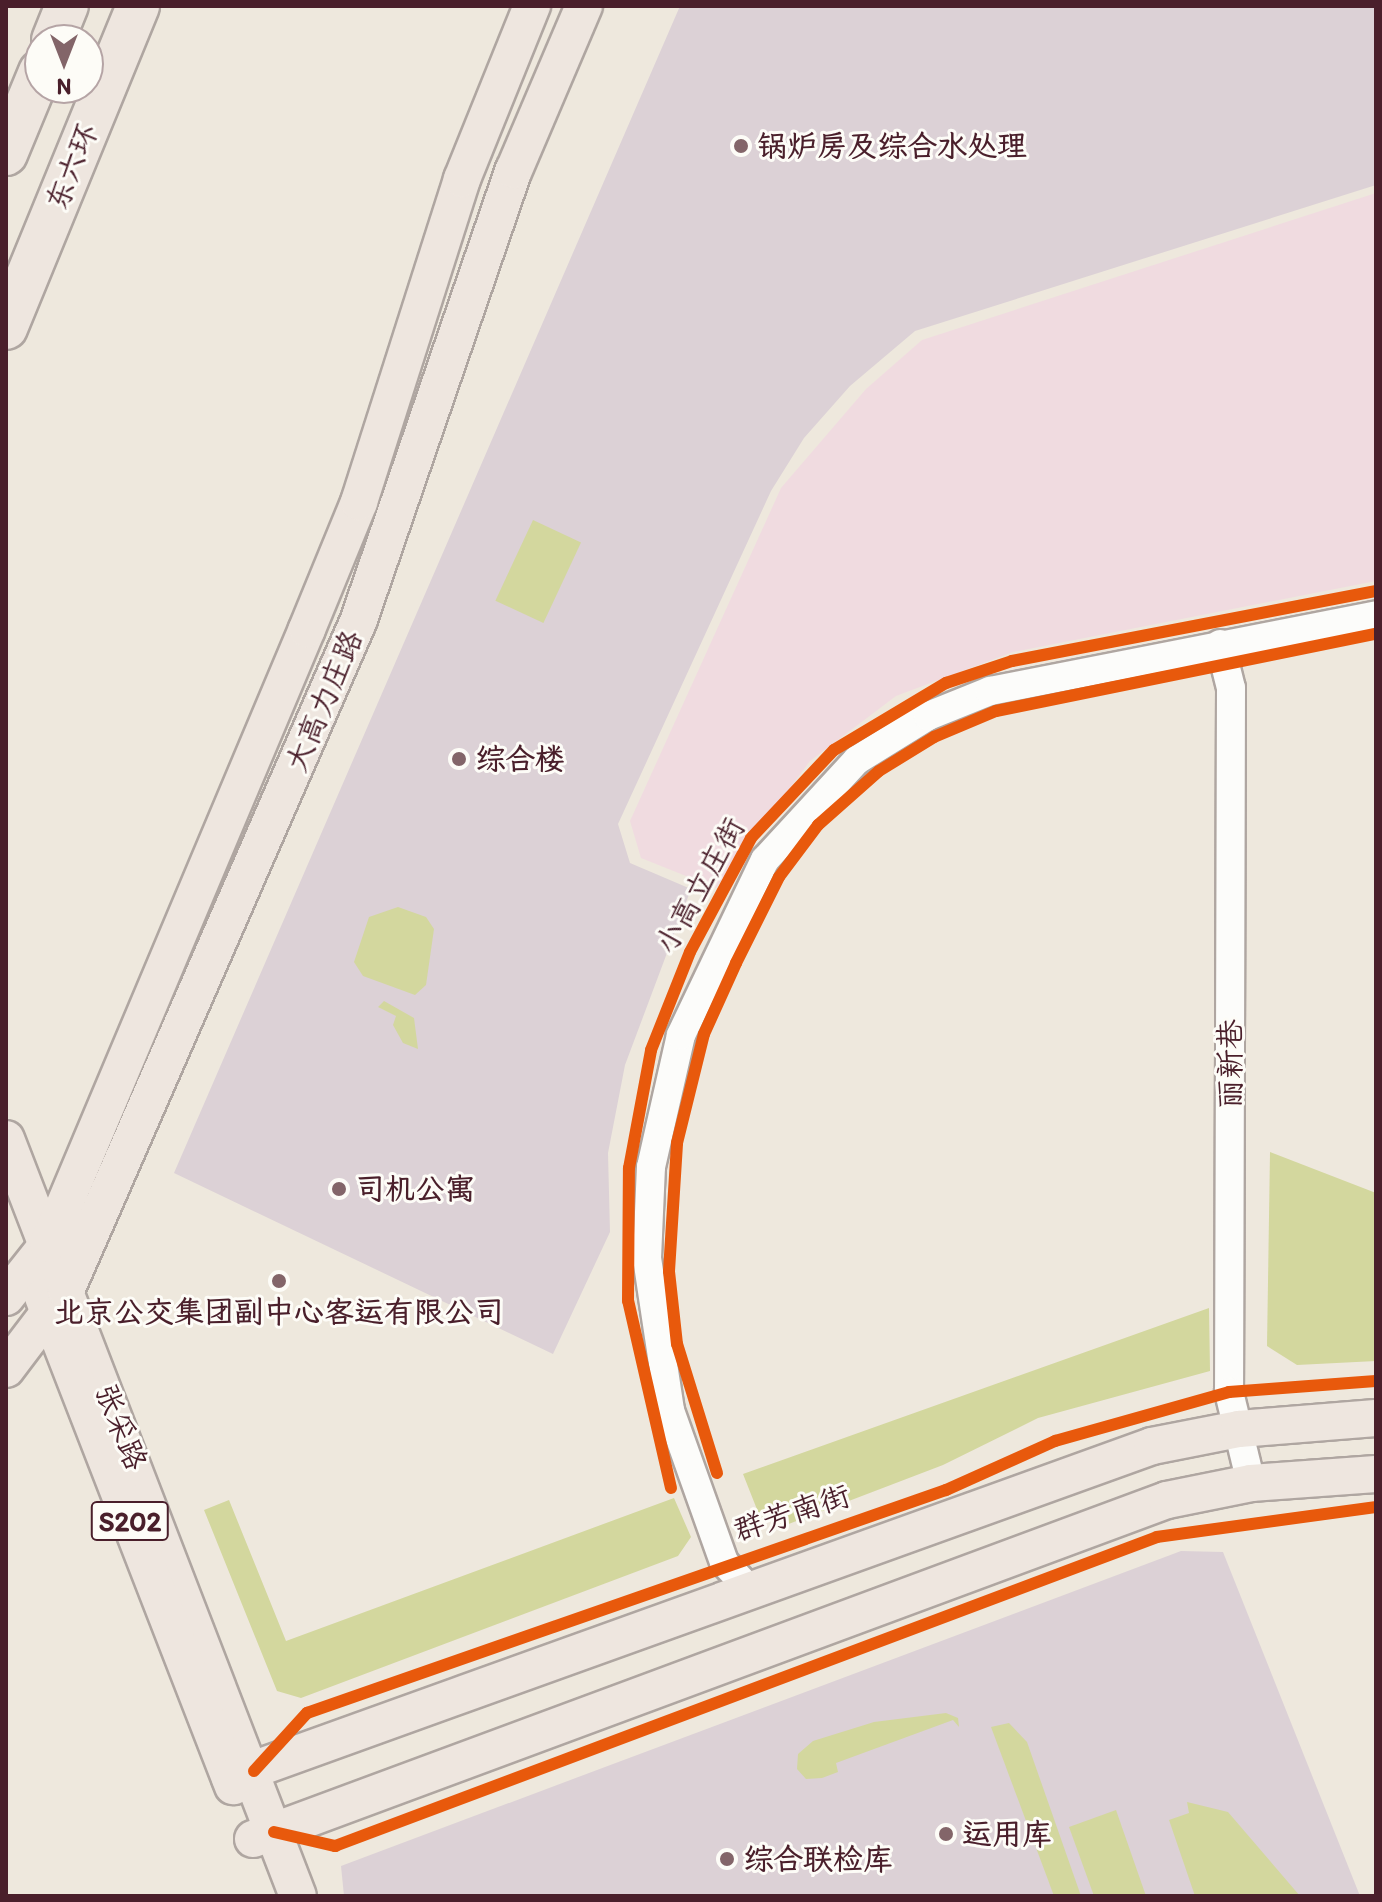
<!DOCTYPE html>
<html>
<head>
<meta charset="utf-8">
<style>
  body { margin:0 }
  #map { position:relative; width:1382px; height:1902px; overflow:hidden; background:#eee8dd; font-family:Itim,"LXGW WenKai TC",sans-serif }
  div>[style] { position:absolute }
  .built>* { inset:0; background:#f0dbe0 }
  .industrial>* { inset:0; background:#dcd1d6 }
  .green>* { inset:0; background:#d3d79e; transform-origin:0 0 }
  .roads { filter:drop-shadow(2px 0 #afa6a1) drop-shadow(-2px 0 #afa6a1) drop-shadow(0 2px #afa6a1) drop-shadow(0 -2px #afa6a1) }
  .minor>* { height:28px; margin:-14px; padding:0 14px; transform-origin:14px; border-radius:14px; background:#fcfcfa }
  .major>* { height:36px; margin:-18px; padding:0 18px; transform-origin:18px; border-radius:18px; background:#eee6df }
  .highway>* { height:42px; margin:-21px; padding:0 21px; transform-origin:21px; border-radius:21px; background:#eee6df }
  .cycleway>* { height:12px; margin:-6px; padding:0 6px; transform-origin:6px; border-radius:6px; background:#e8590c }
  .dots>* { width:22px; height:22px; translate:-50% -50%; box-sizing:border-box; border:4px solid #fdfcf7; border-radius:50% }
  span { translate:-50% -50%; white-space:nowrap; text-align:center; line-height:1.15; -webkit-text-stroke:6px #fdfcf7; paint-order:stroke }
  .shield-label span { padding:2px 6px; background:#fdfcf7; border:2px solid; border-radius:6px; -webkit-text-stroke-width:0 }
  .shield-label { font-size:28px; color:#4a1f2b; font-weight:700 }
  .poi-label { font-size:30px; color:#4a1f2b; font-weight:700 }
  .left { translate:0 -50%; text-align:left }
  .street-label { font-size:30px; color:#4a1f2b }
  .frame { position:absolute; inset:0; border:8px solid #4a1f2b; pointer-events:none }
  .north { position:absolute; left:24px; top:24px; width:80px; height:80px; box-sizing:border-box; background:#fdfcf7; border:2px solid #b5a4a5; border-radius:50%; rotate:180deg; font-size:22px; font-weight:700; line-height:32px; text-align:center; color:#4a1f2b }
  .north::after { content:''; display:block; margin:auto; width:28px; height:36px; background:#836569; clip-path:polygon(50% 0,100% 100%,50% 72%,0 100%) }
</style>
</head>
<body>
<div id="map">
  <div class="built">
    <i style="clip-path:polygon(1376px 193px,1376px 581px,1013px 652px,896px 696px,810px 761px,716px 888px,641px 858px,630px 821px,781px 488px,866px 389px,922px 340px)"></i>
  </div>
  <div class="industrial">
    <i style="clip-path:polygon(680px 6px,1376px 6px,1376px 185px,915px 331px,850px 386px,804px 438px,771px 491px,618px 824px,630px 863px,691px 889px,625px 1065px,608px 1153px,610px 1232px,553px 1354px,174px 1173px)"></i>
    <i style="clip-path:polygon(1181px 1551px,1223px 1552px,1360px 1896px,344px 1896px,341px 1866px)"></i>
  </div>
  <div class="green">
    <i style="left:533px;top:520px;width:53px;height:89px;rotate:25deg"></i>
    <i style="clip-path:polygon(398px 907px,426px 917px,434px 929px,426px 985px,415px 995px,363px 976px,354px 962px,369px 917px)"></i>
    <i style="clip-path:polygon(384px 1001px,414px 1018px,418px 1049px,403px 1043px,393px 1025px,396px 1016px,378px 1007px)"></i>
    <i style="clip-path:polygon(1270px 1152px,1376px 1193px,1376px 1361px,1297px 1365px,1267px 1346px)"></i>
    <i style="clip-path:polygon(1209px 1308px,1210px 1371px,1038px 1418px,943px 1465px,786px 1525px,760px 1517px,743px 1474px)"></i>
    <i style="clip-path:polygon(674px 1498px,691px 1537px,678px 1556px,301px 1698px,277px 1691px,204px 1510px,229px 1500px,286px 1641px)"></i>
    <i style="clip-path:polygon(946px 1713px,958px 1718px,959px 1727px,953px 1720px,836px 1763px,838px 1772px,822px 1778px,806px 1779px,797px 1769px,798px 1754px,813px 1741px,874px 1722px)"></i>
    <i style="clip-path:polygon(1009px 1723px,1027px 1742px,1081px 1896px,1054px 1896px,991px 1727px)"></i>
    <i style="clip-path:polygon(1187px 1802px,1228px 1812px,1300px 1896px,1195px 1896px,1169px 1820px,1189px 1813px)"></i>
    <i style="clip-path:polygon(1116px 1810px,1146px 1896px,1094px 1896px,1069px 1827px)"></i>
  </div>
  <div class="roads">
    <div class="minor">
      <i style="left:1220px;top:644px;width:45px;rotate:76deg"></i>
      <i style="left:1231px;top:688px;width:704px;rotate:90.16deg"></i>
      <i style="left:1229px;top:1392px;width:94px;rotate:76.4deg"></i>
      <i style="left:750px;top:1590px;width:38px;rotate:-133deg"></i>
      <i style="left:724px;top:1562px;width:161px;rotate:-109.6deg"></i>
      <i style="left:670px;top:1410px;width:154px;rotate:-98.6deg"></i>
      <i style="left:647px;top:1258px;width:91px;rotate:-87.5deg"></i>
      <i style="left:651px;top:1167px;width:135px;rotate:-77.2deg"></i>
      <i style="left:681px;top:1035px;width:194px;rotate:-64.4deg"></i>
      <i style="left:765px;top:860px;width:136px;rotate:-47.4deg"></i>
      <i style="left:857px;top:760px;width:84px;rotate:-31.8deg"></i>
      <i style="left:928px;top:716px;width:67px;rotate:-22deg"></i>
      <i style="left:990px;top:691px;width:393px;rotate:-11.1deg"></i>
    </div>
    <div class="major">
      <i style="left:6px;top:1139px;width:811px;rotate:68.91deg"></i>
      <i style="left:6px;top:1297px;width:68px;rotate:-51.6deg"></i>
      <i style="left:48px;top:1244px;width:667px;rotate:-67.16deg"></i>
      <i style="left:307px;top:629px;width:137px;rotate:-67.7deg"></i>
      <i style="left:359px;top:502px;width:339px;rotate:-72.3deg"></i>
      <i style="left:462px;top:179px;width:187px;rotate:-68deg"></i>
      <i style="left:43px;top:1297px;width:525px;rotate:68.77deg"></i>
      <i style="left:6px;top:1369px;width:99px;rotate:-52.8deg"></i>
      <i style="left:66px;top:1290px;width:729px;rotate:-66.39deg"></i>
      <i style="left:358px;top:622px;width:478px;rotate:-71deg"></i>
      <i style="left:514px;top:170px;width:178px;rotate:-66.9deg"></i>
      <i style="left:230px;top:1778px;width:980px;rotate:-19.8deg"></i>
      <i style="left:1152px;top:1446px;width:89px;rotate:-11.1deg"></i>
      <i style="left:1239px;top:1429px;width:137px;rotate:-4.6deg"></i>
      <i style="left:253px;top:1839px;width:975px;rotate:-20.35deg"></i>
      <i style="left:1167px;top:1500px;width:86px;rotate:-11.4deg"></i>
      <i style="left:1251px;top:1483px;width:125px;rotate:-4.1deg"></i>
    </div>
    <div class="highway">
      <i style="left:53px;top:40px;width:37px;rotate:-68deg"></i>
      <i style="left:6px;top:154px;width:89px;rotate:-67.5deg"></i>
      <i style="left:6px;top:328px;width:348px;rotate:-67.7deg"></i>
    </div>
  </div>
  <div class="cycleway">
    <i style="left:717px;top:1473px;width:135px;rotate:-107.2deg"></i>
    <i style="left:677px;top:1344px;width:73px;rotate:-96.3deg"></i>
    <i style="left:669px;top:1271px;width:128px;rotate:-86.4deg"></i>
    <i style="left:677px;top:1143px;width:112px;rotate:-76.1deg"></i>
    <i style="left:704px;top:1034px;width:78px;rotate:-65.7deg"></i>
    <i style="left:736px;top:963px;width:96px;rotate:-63.4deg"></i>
    <i style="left:779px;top:877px;width:65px;rotate:-53.1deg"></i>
    <i style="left:818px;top:825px;width:81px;rotate:-41.5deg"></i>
    <i style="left:879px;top:771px;width:65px;rotate:-31.7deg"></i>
    <i style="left:934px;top:737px;width:67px;rotate:-22.8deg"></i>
    <i style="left:996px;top:711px;width:388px;rotate:-11.5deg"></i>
    <i style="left:671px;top:1488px;width:192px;rotate:-102.9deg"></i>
    <i style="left:628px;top:1301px;width:133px;rotate:-89.6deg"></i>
    <i style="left:629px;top:1168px;width:120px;rotate:-79.4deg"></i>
    <i style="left:651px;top:1050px;width:105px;rotate:-68.3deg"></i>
    <i style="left:690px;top:952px;width:129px;rotate:-61.8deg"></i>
    <i style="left:751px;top:838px;width:121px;rotate:-46.7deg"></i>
    <i style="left:834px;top:750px;width:131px;rotate:-30.9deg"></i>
    <i style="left:946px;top:683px;width:70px;rotate:-18.4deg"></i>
    <i style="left:1012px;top:661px;width:371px;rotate:-10.9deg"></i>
    <i style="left:254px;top:1771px;width:79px;rotate:-47.6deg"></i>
    <i style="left:307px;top:1713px;width:677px;rotate:-19.24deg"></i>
    <i style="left:946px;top:1490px;width:120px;rotate:-24.2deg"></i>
    <i style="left:1055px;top:1441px;width:181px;rotate:-15.7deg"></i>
    <i style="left:1229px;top:1392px;width:147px;rotate:-4.3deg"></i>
    <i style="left:274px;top:1832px;width:63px;rotate:12.9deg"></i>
    <i style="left:335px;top:1846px;width:878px;rotate:-20.6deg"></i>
    <i style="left:1157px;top:1537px;width:221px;rotate:-7.8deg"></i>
  </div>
  <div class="dots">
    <i style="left:741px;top:146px;background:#836569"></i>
    <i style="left:459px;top:759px;background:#836569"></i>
    <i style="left:339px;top:1189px;background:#836569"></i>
    <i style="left:279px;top:1281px;background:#836569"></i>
    <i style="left:946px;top:1834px;background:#836569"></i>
    <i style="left:727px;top:1859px;background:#836569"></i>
  </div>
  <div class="shield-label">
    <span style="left:130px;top:1521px">S202</span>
  </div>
  <div class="poi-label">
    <span class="left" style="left:757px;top:146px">锅炉房及综合水处理</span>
    <span class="left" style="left:475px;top:759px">综合楼</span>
    <span class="left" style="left:355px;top:1189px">司机公寓</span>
    <span style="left:279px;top:1312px">北京公交集团副中心客运有限公司</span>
    <span class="left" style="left:962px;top:1834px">运用库</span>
    <span class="left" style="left:743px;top:1859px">综合联检库</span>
  </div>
  <div class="street-label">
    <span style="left:72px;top:167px;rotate:-68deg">东六环</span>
    <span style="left:324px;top:701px;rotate:-67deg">大高力庄路</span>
    <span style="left:700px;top:886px;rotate:-61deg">小高立庄街</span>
    <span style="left:1230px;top:1064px;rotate:-90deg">丽新巷</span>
    <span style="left:121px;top:1427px;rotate:68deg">张采路</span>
    <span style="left:792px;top:1513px;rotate:-18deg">群芳南街</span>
  </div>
  <div class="frame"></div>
  <div class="north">N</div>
</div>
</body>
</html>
